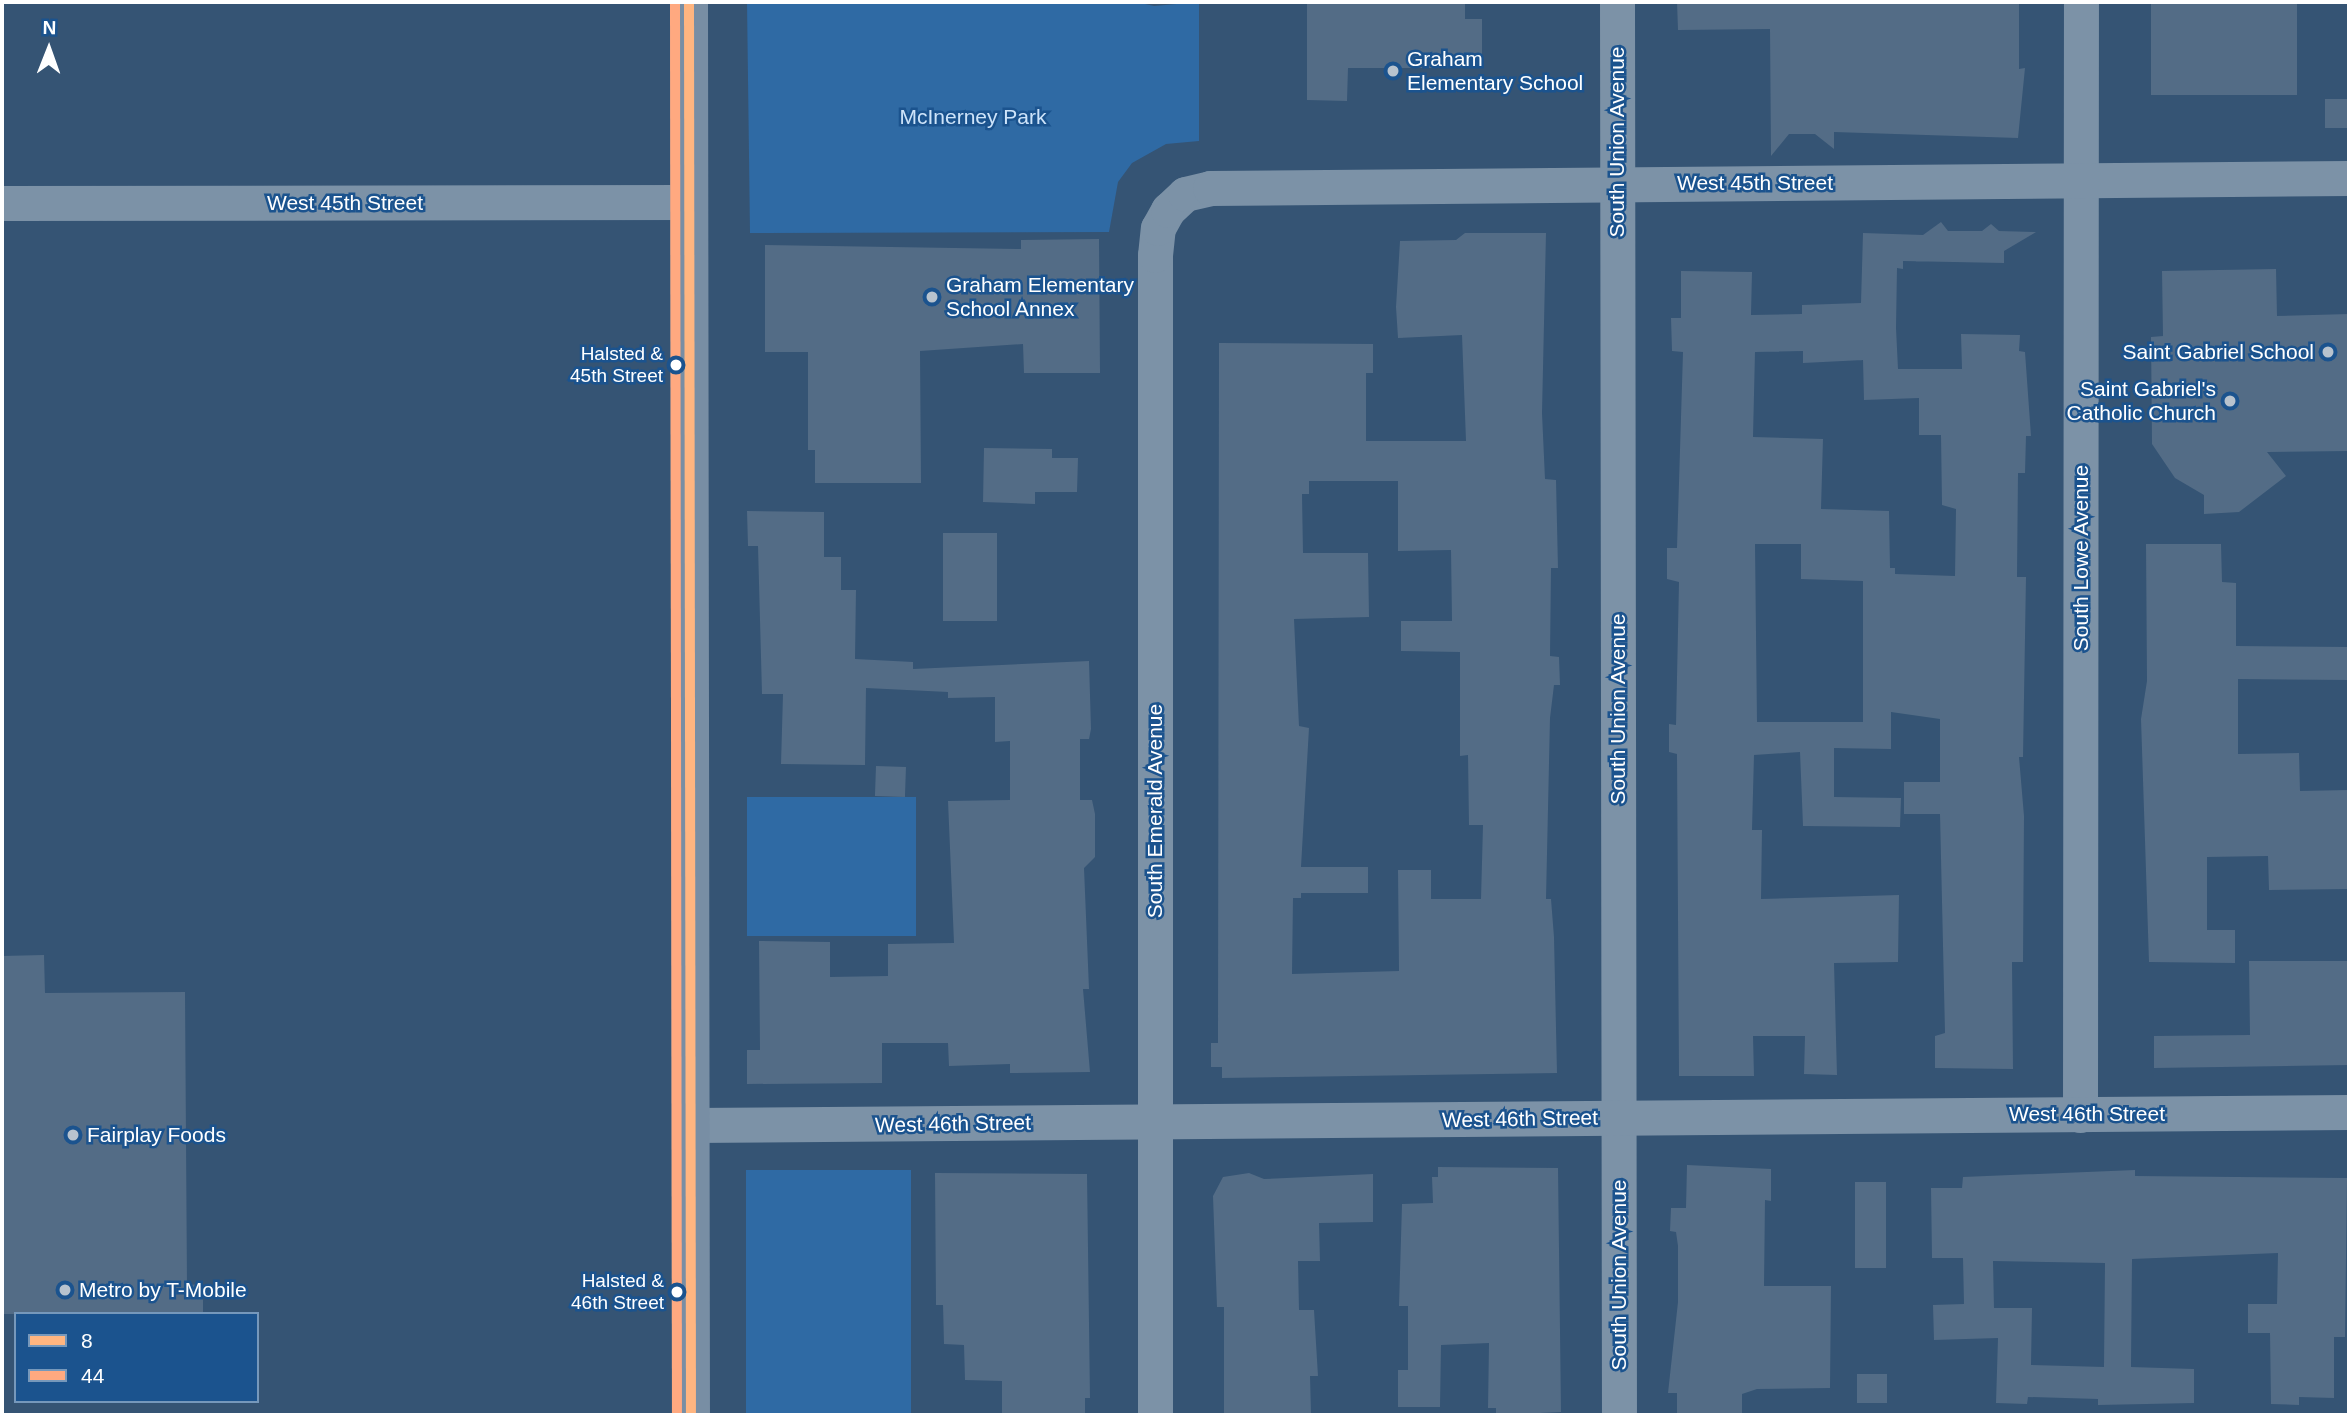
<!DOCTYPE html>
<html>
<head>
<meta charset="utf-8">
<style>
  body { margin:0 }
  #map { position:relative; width:2351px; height:1417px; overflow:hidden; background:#355474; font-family:Arial,sans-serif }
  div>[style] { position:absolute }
  .green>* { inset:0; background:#2f6aa4; transform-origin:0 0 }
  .building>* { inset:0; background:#536c86; transform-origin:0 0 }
  .street>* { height:35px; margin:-17.5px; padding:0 17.5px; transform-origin:17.5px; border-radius:17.5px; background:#7c92a7 }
  .secondary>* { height:38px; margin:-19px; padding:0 19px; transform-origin:19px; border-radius:19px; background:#788ea4 }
  .bus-1>* { height:10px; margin:-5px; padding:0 5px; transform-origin:5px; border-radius:5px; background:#ffb580 }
  .bus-2>* { height:10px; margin:-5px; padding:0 5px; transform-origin:5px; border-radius:5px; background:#ffa980 }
  .dots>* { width:19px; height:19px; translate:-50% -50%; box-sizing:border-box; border:4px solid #1b538e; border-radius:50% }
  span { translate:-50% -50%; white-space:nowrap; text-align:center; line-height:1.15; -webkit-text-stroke:5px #1b538e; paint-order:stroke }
  .bus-label { font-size:19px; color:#fff }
  .right { translate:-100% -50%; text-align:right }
  .poi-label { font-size:21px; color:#fff }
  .left { translate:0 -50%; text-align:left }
  .park-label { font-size:21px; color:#cee4fa }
  .street-label { font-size:21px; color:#fff }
  .frame { position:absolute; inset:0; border:4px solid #fff; pointer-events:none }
  .legend { position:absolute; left:14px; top:1312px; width:245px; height:91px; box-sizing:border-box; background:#1b538e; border:2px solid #7698bb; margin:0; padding:9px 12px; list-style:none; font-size:21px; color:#fff }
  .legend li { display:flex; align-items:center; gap:14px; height:35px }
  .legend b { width:35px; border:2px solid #7698bb }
  .north { position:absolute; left:14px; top:14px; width:70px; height:70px; -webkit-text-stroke:5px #1b538e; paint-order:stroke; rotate:1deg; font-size:19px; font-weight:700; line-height:28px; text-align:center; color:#fff }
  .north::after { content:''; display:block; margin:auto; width:24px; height:32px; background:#fff; clip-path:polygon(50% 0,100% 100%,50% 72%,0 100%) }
</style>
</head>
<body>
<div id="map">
  <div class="green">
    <i style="clip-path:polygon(747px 2px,1136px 2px,1154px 6px,1199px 2px,1199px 141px,1166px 144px,1132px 163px,1118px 182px,1109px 232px,750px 233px)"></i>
    <i style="left:747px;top:797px;width:169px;height:139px"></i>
    <i style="left:746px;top:1170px;width:165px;height:245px"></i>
  </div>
  <div class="building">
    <i style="clip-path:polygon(1307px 2px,1465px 2px,1465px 19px,1482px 19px,1482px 68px,1348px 68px,1347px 101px,1307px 100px)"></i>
    <i style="clip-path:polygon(1677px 2px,2019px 2px,2019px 69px,2025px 68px,2018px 138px,1834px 132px,1834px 149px,1815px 134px,1789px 134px,1771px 156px,1770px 29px,1678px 30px)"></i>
    <i style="left:2151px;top:2px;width:146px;height:93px"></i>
    <i style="left:2325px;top:99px;width:24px;height:29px"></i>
    <i style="clip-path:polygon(evenodd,1941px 222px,1948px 231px,1982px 231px,1991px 224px,1999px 231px,2036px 232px,2004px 251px,2004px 263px,1903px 261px,1903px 269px,1897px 268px,1896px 328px,1898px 369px,1962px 369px,1961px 334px,2020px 335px,2019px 351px,2025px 352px,2031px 436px,2026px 436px,2025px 473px,2018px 473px,2017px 577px,2026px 577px,2023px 757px,2019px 757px,2024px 816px,2023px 962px,2012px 962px,2013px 1069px,1935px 1068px,1935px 1036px,1945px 1033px,1940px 814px,1904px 814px,1904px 782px,1940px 782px,1940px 719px,1891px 712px,1891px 749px,1834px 748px,1834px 797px,1901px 798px,1900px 827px,1803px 826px,1800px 752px,1754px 755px,1752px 830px,1762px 830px,1761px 899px,1899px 895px,1898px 962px,1834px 963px,1837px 1075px,1804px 1074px,1805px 1036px,1753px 1036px,1754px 1076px,1679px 1076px,1677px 754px,1669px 752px,1669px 724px,1676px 725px,1679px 582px,1667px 579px,1667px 548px,1677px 548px,1683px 352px,1672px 351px,1671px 318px,1681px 318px,1681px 271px,1752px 272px,1751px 315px,1802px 314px,1802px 305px,1861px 303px,1863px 233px,1923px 235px,1941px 222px,1803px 351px,1803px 363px,1863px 360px,1864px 400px,1919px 398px,1919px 435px,1941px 435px,1942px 505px,1956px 509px,1955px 576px,1895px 574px,1895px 568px,1890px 568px,1889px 511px,1821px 509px,1823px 439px,1753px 437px,1755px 352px,1803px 351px,1941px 222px,1755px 544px,1801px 544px,1801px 579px,1863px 581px,1863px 722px,1757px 722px,1755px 544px)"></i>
    <i style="clip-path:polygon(evenodd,1465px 233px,1546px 233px,1542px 413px,1545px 479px,1556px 480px,1558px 568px,1551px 568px,1550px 656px,1559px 657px,1560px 685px,1554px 685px,1550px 718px,1546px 899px,1551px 899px,1554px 937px,1557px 1073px,1222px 1078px,1222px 1067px,1211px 1067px,1211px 1043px,1218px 1043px,1219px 343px,1373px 344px,1373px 373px,1366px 373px,1366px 441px,1466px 441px,1462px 335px,1398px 338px,1396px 307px,1400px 241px,1456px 240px,1465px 233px,1309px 481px,1398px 481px,1398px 551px,1451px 550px,1452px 621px,1401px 621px,1401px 651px,1460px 652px,1460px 756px,1468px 755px,1469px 825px,1483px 825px,1481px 899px,1431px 899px,1431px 870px,1398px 870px,1399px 971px,1292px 974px,1293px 898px,1301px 898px,1301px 893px,1368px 893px,1368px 867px,1301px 867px,1309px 728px,1299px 726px,1294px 619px,1369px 617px,1368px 553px,1303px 553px,1302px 494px,1309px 494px,1309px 481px)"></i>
    <i style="clip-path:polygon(1099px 239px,1100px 373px,1024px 373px,1023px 344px,920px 351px,921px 483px,815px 483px,815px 450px,808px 450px,808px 352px,765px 352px,765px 245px,1021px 249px,1021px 240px)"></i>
    <i style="clip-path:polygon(2276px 269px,2277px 316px,2349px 314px,2349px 451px,2267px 452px,2286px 476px,2239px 512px,2204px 514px,2204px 495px,2175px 478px,2152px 444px,2151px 337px,2163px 336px,2162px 271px)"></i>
    <i style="clip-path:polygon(984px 448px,1052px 449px,1052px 458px,1078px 458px,1077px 492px,1035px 492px,1035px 504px,983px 502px)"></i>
    <i style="clip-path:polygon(747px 511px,824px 512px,824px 557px,841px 557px,841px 590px,856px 590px,855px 659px,913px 662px,913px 669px,1089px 661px,1091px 729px,1089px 739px,1080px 739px,1080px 800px,1092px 800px,1095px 814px,1095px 857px,1084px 868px,1089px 989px,1083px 989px,1090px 1072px,1010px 1073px,1010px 1064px,949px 1066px,948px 1043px,882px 1043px,882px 1083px,747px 1084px,747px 1050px,760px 1050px,759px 941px,830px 942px,830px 977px,888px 976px,888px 944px,954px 943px,948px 801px,1010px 800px,1010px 741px,995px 742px,995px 697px,948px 698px,948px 692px,866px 688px,865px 765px,781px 764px,783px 694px,762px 694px,758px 546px,748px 546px)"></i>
    <i style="left:943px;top:533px;width:54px;height:88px"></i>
    <i style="clip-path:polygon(2146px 544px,2221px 544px,2222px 582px,2236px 583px,2236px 646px,2349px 647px,2349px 680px,2238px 679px,2238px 754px,2299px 753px,2300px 791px,2349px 790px,2349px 889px,2269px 890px,2268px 856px,2207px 857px,2207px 930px,2235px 930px,2235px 963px,2149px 962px,2141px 719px,2147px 681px)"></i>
    <i style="left:876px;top:766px;width:30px;height:30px;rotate:2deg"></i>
    <i style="clip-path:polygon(44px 955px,45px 993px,185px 992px,187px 1285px,203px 1284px,203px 1314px,2px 1314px,2px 956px)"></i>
    <i style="clip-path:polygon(2249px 961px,2349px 961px,2349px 1065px,2154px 1068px,2154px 1036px,2250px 1035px)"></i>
    <i style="clip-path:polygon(1687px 1165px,1771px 1169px,1771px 1201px,1765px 1200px,1764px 1286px,1831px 1286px,1830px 1388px,1757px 1389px,1742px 1394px,1742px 1415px,1677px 1415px,1677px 1393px,1668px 1393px,1678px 1302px,1678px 1246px,1676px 1232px,1670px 1231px,1671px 1208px,1686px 1208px)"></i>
    <i style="clip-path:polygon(1438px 1167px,1558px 1168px,1561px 1412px,1496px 1415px,1496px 1408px,1488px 1408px,1489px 1343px,1441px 1345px,1440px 1407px,1398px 1407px,1398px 1370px,1408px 1370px,1408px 1306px,1399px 1306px,1402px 1204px,1433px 1203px,1432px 1177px,1438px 1177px)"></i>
    <i style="clip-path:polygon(evenodd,2135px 1170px,2135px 1176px,2347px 1178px,2345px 1337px,2334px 1337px,2334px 1398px,2299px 1397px,2299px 1405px,2271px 1404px,2270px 1333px,2248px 1333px,2248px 1304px,2277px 1304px,2278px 1253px,2132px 1259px,2131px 1367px,2194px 1369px,2194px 1403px,2098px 1405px,2098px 1399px,2028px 1397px,2027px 1404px,1996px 1403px,1998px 1338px,1934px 1340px,1933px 1305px,1964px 1304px,1963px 1258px,1932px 1258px,1931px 1188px,1962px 1188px,1963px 1177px,2135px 1170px,1993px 1261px,2105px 1263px,2104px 1367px,2031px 1365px,2032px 1308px,1994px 1308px,1993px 1261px)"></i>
    <i style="clip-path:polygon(935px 1173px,1087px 1174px,1090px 1398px,1085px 1398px,1085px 1415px,1002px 1415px,1002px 1381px,965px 1380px,964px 1345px,944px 1344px,943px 1305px,936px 1305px)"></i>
    <i style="clip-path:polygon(1249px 1173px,1264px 1179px,1373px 1174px,1373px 1222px,1319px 1223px,1320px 1261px,1298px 1261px,1299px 1310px,1314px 1310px,1318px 1376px,1310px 1376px,1311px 1413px,1224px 1414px,1224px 1307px,1217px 1307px,1213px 1196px,1223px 1177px)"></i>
    <i style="left:1855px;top:1182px;width:31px;height:86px"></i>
    <i style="left:1887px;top:1374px;width:29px;height:30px;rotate:90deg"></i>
  </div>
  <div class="street">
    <i style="left:1617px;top:2px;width:1413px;rotate:89.92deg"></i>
    <i style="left:2px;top:203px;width:687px;rotate:-0.08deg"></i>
    <i style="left:2080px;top:1115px;width:1113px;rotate:-89.95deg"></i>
    <i style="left:691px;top:1125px;width:1658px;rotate:-0.45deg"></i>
    <i style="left:1155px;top:1415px;width:1160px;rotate:-90deg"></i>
    <i style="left:1155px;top:255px;width:27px;rotate:-84deg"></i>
    <i style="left:1158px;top:228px;width:21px;rotate:-61deg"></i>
    <i style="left:1168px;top:210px;width:23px;rotate:-43deg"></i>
    <i style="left:1185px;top:194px;width:26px;rotate:-13deg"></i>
    <i style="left:1210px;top:188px;width:1139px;rotate:-0.5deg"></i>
  </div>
  <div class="secondary">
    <i style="left:689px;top:2px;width:1413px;rotate:89.92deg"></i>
  </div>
  <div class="bus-1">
    <i style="left:689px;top:2px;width:1413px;rotate:89.92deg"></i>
  </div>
  <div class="bus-2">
    <i style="left:675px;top:2px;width:1413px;rotate:89.92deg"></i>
  </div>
  <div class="dots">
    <i style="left:1393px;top:71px;background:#b8c3ce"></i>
    <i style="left:932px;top:297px;background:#b8c3ce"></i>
    <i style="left:2328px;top:352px;background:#b8c3ce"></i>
    <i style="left:676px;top:365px;background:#fff"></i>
    <i style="left:2230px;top:401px;background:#b8c3ce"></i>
    <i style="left:73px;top:1135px;background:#b8c3ce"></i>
    <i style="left:65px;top:1290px;background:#b8c3ce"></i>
    <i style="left:677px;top:1292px;background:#fff"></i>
  </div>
  <div class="bus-label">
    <span class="right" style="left:663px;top:365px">Halsted &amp;<br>45th Street</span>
    <span class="right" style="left:664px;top:1292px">Halsted &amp;<br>46th Street</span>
  </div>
  <div class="poi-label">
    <span class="left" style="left:1407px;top:71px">Graham<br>Elementary School</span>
    <span class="left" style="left:946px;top:297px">Graham Elementary<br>School Annex</span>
    <span class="right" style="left:2314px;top:352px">Saint Gabriel School</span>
    <span class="right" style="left:2216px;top:401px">Saint Gabriel's<br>Catholic Church</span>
    <span class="left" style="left:87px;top:1135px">Fairplay Foods</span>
    <span class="left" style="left:79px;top:1290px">Metro by T-Mobile</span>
  </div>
  <div class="park-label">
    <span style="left:973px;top:117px">McInerney Park</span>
  </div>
  <div class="street-label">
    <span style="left:1617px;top:142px;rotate:-90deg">South Union Avenue</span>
    <span style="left:1755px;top:183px">West 45th Street</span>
    <span style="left:345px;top:203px">West 45th Street</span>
    <span style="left:2081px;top:558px;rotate:-90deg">South Lowe Avenue</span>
    <span style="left:1618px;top:709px;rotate:-90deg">South Union Avenue</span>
    <span style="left:1155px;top:811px;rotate:-90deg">South Emerald Avenue</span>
    <span style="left:2087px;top:1114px">West 46th Street</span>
    <span style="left:1520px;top:1119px;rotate:-1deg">West 46th Street</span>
    <span style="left:953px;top:1124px;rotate:-1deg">West 46th Street</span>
    <span style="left:1619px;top:1275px;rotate:-90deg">South Union Avenue</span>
  </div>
  <div class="frame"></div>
  <ul class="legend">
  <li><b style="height:9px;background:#ffb580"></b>8</li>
  <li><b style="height:9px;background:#ffa980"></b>44</li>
  </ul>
  <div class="north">N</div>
</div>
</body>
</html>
